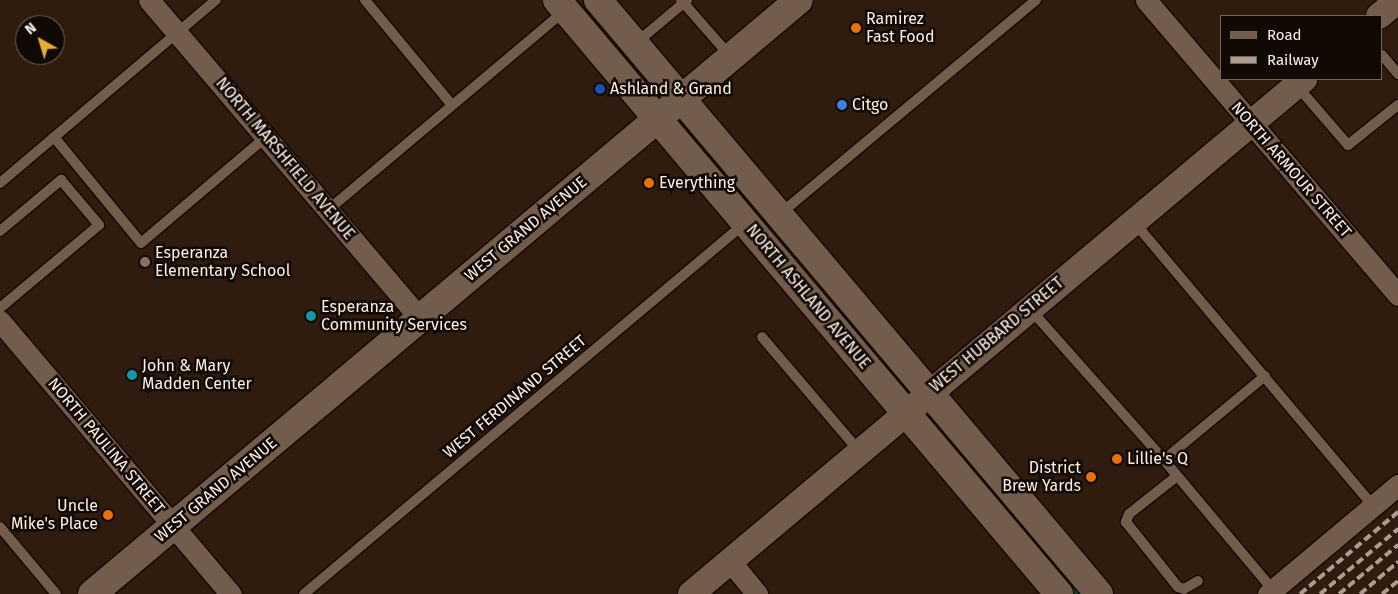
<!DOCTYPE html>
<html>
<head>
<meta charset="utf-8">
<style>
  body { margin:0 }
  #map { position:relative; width:1398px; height:594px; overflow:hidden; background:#2f1c0e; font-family:"Fira Sans",sans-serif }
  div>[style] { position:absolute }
  .green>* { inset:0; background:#143f2c }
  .roads { filter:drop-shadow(1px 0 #160600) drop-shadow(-1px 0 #160600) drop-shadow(0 1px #160600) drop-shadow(0 -1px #160600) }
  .service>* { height:10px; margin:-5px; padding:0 5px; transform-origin:5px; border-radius:5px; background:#725c4c }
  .minor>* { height:21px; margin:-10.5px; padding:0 10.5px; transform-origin:10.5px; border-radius:10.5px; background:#725c4c }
  .tertiary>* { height:26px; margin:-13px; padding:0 13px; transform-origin:13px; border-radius:13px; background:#725c4c }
  .secondary>* { height:28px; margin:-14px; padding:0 14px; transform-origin:14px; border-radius:14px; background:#725c4c }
  .rail>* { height:4px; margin-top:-2px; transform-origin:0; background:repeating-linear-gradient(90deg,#ab9b90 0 8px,transparent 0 12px) }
  .dots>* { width:14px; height:14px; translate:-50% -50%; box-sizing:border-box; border:2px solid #110904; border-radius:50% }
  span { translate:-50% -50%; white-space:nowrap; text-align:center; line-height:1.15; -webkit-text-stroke:5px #110904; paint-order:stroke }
  .poi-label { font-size:16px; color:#fef0e7 }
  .left { translate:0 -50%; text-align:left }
  .right { translate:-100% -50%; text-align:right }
  .street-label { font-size:16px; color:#fef0e7 }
  .legend { position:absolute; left:1220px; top:15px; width:162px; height:65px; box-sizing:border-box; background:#110904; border:1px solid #70655f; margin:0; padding:6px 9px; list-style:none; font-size:15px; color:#fef0e7 }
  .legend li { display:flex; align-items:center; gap:10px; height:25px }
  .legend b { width:25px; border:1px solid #70655f }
  .north { position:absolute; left:15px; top:15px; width:50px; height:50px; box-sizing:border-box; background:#110904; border:1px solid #70655f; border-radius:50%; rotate:321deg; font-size:14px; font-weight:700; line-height:20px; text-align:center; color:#fef0e7 }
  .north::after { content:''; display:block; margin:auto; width:18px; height:22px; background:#e3ae35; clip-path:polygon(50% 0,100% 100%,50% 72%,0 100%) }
</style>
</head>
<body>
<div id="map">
  <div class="green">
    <i style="clip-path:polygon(774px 232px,791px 248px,842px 308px,839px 310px,805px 276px,770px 235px)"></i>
    <i style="clip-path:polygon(970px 466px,1001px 496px,1084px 594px,1074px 594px,968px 468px)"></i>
  </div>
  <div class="roads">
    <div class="service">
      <i style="left:365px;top:0;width:136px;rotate:50.4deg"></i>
      <i style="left:681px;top:0;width:74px;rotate:48.8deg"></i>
      <i style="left:636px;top:43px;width:67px;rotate:-40.1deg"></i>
      <i style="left:1382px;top:55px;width:25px;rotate:50deg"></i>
      <i style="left:1297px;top:86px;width:78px;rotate:49.2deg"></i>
      <i style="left:1348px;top:145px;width:64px;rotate:-38.7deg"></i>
      <i style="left:54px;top:137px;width:137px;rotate:50.6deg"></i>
      <i style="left:141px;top:243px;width:164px;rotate:-40.3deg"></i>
      <i style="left:0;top:183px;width:283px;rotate:-40.3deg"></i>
      <i style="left:328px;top:210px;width:309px;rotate:-40.1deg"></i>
      <i style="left:780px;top:214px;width:334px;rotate:-39.9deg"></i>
      <i style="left:1134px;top:222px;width:371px;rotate:49.9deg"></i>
      <i style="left:0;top:231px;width:80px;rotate:-39.9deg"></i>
      <i style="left:61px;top:180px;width:59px;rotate:49.8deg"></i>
      <i style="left:99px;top:225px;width:129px;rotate:140deg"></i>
      <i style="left:1030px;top:309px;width:202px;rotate:48.4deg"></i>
      <i style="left:762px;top:337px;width:150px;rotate:49.6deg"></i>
      <i style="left:1265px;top:376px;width:131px;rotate:140.3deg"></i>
      <i style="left:1164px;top:460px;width:170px;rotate:50deg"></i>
      <i style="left:1177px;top:476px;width:61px;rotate:141.6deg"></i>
      <i style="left:1129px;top:514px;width:9px;rotate:111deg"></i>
      <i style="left:1126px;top:522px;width:83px;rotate:51.3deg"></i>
      <i style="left:1178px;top:587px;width:6px;rotate:18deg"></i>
      <i style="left:1184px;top:589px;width:16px;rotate:-30deg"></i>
      <i style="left:0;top:527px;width:87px;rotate:50.1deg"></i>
      <i style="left:304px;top:594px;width:575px;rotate:-40.06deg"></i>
    </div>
    <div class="minor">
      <i style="left:149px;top:0;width:418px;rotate:49.6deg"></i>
      <i style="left:1146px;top:0;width:388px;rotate:49.5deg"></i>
      <i style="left:0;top:321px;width:358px;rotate:49.8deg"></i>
      <i style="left:730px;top:561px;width:43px;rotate:50.7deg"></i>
      <i style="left:1268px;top:594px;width:170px;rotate:-40deg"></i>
    </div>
    <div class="tertiary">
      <i style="left:1379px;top:16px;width:25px;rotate:-40deg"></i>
      <i style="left:691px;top:594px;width:801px;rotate:-40.03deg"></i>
    </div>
    <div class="secondary">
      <i style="left:557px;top:0;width:778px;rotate:49.8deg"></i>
      <i style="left:598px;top:0;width:777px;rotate:49.85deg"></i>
      <i style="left:92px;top:594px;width:923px;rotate:-40.04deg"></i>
    </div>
  </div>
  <div class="rail">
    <i style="left:1300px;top:594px;width:128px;rotate:-39.9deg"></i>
    <i style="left:1320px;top:594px;width:102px;rotate:-39.8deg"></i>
    <i style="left:1339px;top:594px;width:77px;rotate:-39.7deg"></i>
    <i style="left:1360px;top:594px;width:50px;rotate:-40.1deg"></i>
    <i style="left:1382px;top:594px;width:21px;rotate:-39deg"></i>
  </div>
  <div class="dots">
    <i style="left:856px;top:28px;background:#e8710a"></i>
    <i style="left:600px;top:89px;background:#1a4fb4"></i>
    <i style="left:842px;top:105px;background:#3f7fe0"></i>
    <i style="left:649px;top:183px;background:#e8710a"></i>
    <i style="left:145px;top:262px;background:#8d6e63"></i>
    <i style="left:311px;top:316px;background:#0f9aa8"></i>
    <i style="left:132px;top:375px;background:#0f9aa8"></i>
    <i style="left:1117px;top:459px;background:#e8710a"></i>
    <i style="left:1091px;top:477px;background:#e8710a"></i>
    <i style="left:108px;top:515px;background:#e8710a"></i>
  </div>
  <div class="poi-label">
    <span class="left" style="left:866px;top:28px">Ramirez<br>Fast Food</span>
    <span class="left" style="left:610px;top:89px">Ashland &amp; Grand</span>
    <span class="left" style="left:852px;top:105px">Citgo</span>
    <span class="left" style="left:659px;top:183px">Everything</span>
    <span class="left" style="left:155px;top:262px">Esperanza<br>Elementary School</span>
    <span class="left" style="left:321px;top:316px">Esperanza<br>Community Services</span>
    <span class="left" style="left:142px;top:375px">John &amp; Mary<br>Madden Center</span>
    <span class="left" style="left:1127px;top:459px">Lillie's Q</span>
    <span class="right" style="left:1081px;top:477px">District<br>Brew Yards</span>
    <span class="right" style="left:98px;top:515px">Uncle<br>Mike's Place</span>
  </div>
  <div class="street-label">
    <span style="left:285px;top:159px;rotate:50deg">NORTH MARSHFIELD AVENUE</span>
    <span style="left:1291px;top:170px;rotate:49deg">NORTH ARMOUR STREET</span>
    <span style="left:526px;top:229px;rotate:-40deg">WEST GRAND AVENUE</span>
    <span style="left:808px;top:297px;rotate:50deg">NORTH ASHLAND AVENUE</span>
    <span style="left:997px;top:335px;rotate:-40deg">WEST HUBBARD STREET</span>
    <span style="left:515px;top:397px;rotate:-40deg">WEST FERDINAND STREET</span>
    <span style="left:106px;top:446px;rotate:50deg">NORTH PAULINA STREET</span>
    <span style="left:216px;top:490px;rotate:-40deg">WEST GRAND AVENUE</span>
  </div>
  <ul class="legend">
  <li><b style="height:6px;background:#725c4c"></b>Road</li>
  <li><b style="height:6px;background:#ab9b90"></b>Railway</li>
  </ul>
  <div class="north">N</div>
</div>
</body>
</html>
